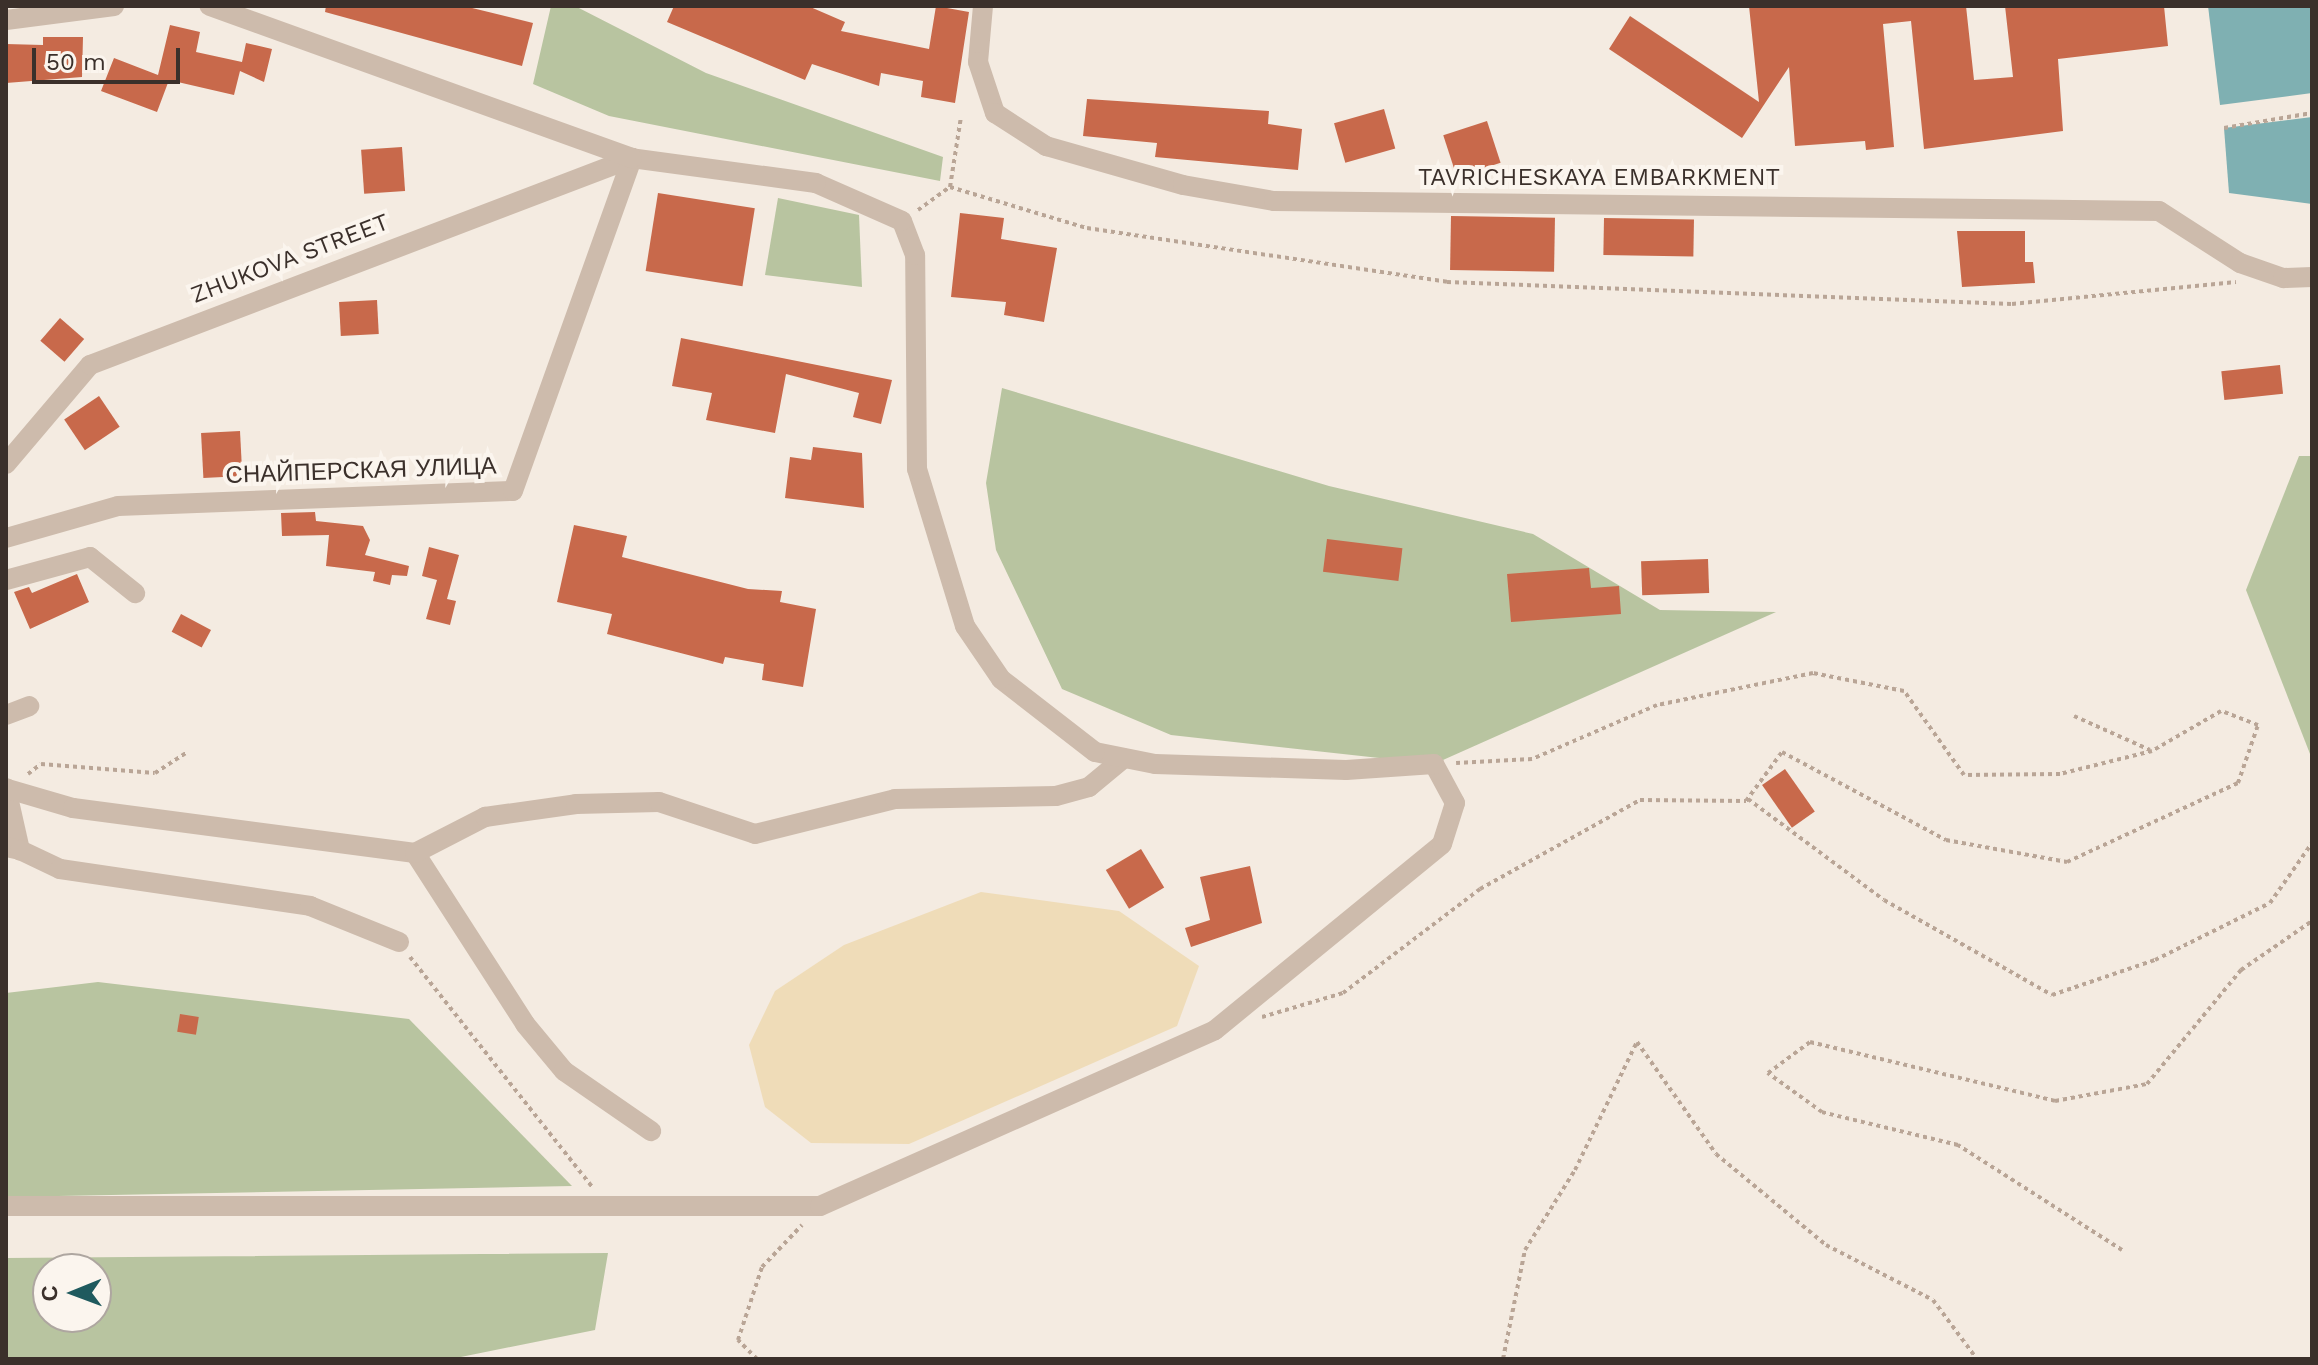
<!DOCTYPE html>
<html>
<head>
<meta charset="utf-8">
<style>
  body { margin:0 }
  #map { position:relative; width:2318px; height:1365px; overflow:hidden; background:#f4ebe1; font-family:"Work Sans",sans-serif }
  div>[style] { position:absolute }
  .green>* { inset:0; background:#b8c4a0 }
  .sand>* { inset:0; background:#efdcb8 }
  .water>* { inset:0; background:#7fb0b2 }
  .building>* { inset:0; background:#c8694b; transform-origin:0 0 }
  .path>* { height:4px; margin-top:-2px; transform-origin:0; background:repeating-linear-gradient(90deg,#b9a596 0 4px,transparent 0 8px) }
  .minor>* { height:20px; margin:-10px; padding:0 10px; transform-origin:10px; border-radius:10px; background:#cdbbac }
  span { translate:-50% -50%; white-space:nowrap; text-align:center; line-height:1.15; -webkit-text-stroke:8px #fbf5ee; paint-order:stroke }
  .street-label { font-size:24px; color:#3b302b }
  .frame { position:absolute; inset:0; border:8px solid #3b302b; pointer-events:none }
  .north { position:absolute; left:32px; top:1253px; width:80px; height:80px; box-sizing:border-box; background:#fbf5ee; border:2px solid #aea6a0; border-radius:50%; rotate:269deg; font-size:22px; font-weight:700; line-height:32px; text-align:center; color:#3b302b }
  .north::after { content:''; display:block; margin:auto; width:28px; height:36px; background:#1f5a5e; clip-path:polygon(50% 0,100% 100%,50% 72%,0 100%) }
  .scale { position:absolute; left:32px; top:48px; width:148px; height:36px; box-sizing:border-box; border:4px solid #3b302b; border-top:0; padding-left:10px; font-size:24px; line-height:28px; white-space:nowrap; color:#3b302b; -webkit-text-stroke:6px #fbf5ee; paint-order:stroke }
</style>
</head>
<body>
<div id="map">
  <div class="green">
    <i style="clip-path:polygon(551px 6px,575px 6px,706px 73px,943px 157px,940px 181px,609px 116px,533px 84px)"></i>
    <i style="clip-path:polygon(778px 198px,859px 215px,862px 287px,765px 275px)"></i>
    <i style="clip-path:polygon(1002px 388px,1329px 486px,1533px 534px,1660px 610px,1776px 612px,1434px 764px,1171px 735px,1062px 689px,996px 550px,986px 483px)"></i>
    <i style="clip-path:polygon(2299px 456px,2312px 456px,2312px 759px,2246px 590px)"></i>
    <i style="clip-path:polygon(98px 982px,409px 1019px,572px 1186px,6px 1197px,6px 993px)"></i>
    <i style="clip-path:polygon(evenodd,608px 1253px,595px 1330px,451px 1359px,6px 1359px,6px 1258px,608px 1253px,96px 1269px,96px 1317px,48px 1317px,48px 1269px,96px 1269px)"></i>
  </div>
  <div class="sand">
    <i style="clip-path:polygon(981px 892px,1119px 911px,1199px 966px,1177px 1026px,909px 1144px,811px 1143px,765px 1107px,749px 1045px,775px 991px,844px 945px)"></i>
  </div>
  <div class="water">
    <i style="clip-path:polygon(2208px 6px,2312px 6px,2312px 93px,2220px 105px)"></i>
    <i style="clip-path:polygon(2312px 117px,2312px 204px,2229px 193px,2224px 128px)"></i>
  </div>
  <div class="building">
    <i style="clip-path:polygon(326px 6px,464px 6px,533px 23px,522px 66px,325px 12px)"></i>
    <i style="clip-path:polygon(674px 6px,808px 6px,845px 22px,841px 31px,929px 49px,936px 6px,969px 12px,955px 103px,921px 97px,923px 81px,881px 73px,879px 86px,812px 64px,805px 80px,667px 22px)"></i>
    <i style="clip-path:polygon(1749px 6px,1966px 6px,1974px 80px,2013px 77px,2005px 6px,2164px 6px,2168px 46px,2058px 59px,2063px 131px,1924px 149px,1911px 21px,1883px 24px,1894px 147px,1866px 150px,1865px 141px,1795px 146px,1789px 67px,1742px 138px,1609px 49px,1630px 16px,1759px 102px)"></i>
    <i style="clip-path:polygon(170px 25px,200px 32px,196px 52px,242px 62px,246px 43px,272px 49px,264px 82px,240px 71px,234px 95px,169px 80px,157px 112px,101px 91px,114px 58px,158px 75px)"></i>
    <i style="clip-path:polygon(43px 37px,83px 37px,82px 77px,6px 83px,6px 44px,43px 45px)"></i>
    <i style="clip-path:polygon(1087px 99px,1269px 111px,1268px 124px,1302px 129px,1298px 170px,1155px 157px,1157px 143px,1083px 136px)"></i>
    <i style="left:1384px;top:109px;width:41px;height:52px;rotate:74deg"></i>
    <i style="left:1487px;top:121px;width:44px;height:46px;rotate:72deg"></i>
    <i style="left:402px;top:147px;width:44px;height:41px;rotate:86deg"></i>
    <i style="left:658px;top:193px;width:98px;height:79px;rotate:9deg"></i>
    <i style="clip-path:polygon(960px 213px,1004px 218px,1001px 239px,1057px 248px,1044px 322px,1004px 315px,1006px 302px,951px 297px)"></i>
    <i style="left:1451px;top:216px;width:104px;height:54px;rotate:1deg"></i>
    <i style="left:1604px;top:218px;width:90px;height:37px;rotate:1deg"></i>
    <i style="clip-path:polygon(1957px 231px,2025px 231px,2025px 262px,2033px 262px,2035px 283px,1962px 287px)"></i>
    <i style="left:377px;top:300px;width:34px;height:38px;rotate:87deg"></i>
    <i style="left:60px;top:318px;width:32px;height:30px;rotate:41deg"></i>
    <i style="clip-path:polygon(681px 338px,892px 380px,881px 424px,853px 417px,859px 393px,786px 374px,775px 433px,706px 420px,712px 393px,672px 386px)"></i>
    <i style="left:2280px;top:365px;width:29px;height:59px;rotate:84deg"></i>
    <i style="left:99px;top:396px;width:37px;height:42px;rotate:56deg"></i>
    <i style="left:240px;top:431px;width:45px;height:39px;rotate:87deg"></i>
    <i style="clip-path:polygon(813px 447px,862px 453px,864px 508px,785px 498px,790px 457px,811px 460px)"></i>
    <i style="clip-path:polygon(315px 512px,316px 521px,363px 526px,370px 540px,365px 555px,409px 566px,407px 576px,392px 575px,390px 585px,373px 581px,375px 572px,326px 566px,329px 535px,282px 536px,281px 513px)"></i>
    <i style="clip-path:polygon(574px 525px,627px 536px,622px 557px,748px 589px,782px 591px,780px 602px,816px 609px,803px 687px,762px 680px,764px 664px,725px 657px,723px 664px,607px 634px,612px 614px,557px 602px)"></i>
    <i style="left:1327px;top:539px;width:76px;height:33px;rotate:7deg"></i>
    <i style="clip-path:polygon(429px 547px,459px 555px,447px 599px,456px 601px,450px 625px,426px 619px,437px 580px,422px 576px)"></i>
    <i style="left:1708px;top:559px;width:34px;height:67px;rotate:88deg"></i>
    <i style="clip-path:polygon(1589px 568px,1591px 588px,1619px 586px,1621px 614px,1511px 622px,1507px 574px)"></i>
    <i style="clip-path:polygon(77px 574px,89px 602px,30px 629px,14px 592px,29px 587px,32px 593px)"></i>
    <i style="left:181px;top:614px;width:34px;height:20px;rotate:28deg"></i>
    <i style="left:1785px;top:769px;width:52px;height:28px;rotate:55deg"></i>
    <i style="left:1141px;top:849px;width:45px;height:41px;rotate:59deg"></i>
    <i style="clip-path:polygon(1250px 866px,1262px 923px,1191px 947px,1185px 928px,1210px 920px,1200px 877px)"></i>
    <i style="left:180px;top:1014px;width:19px;height:18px;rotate:9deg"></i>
  </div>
  <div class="path">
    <i style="left:2224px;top:128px;width:89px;rotate:-9.7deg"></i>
    <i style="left:950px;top:187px;width:143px;rotate:16.7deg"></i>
    <i style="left:1087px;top:228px;width:364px;rotate:8.5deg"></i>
    <i style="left:1447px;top:282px;width:565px;rotate:2.23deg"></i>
    <i style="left:2012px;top:304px;width:225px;rotate:-5.6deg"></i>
    <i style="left:918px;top:210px;width:39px;rotate:-36deg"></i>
    <i style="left:950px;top:187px;width:71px;rotate:-81.1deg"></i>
    <i style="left:2074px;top:716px;width:83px;rotate:24.1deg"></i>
    <i style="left:28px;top:774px;width:16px;rotate:-38deg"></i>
    <i style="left:41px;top:764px;width:114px;rotate:4.5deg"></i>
    <i style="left:155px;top:773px;width:38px;rotate:-33deg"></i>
    <i style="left:1748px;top:799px;width:169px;rotate:36.6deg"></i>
    <i style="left:1884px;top:900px;width:193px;rotate:29.5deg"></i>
    <i style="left:2052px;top:995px;width:109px;rotate:-18.8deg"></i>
    <i style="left:2155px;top:960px;width:128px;rotate:-26.4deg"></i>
    <i style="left:2270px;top:903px;width:73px;rotate:-55deg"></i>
    <i style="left:410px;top:957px;width:295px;rotate:51.6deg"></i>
    <i style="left:1262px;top:1017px;width:84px;rotate:-16.5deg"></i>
    <i style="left:1343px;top:993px;width:172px;rotate:-37.2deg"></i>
    <i style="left:1480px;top:889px;width:183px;rotate:-29.1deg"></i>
    <i style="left:1640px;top:800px;width:106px;rotate:0.5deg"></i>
    <i style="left:1746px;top:801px;width:61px;rotate:-53.7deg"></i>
    <i style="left:1782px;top:752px;width:186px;rotate:28.2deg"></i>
    <i style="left:1946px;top:840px;width:123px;rotate:10.3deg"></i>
    <i style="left:2067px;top:862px;width:188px;rotate:-24.8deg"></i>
    <i style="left:2238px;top:783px;width:61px;rotate:-71deg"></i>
    <i style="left:2258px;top:725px;width:40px;rotate:-159deg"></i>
    <i style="left:2221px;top:711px;width:80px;rotate:149.9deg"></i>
    <i style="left:2152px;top:751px;width:95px;rotate:166deg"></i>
    <i style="left:2060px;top:774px;width:96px;rotate:179.4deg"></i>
    <i style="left:1964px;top:775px;width:103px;rotate:-125.5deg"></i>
    <i style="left:1904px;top:691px;width:93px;rotate:-168.8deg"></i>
    <i style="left:1813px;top:673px;width:159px;rotate:168.4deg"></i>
    <i style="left:1657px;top:705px;width:136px;rotate:156.6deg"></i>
    <i style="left:1532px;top:759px;width:76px;rotate:177deg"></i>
    <i style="left:2122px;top:1250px;width:195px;rotate:-147.4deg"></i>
    <i style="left:1958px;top:1145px;width:140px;rotate:-166.4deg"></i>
    <i style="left:1822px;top:1112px;width:67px;rotate:-144.2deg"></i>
    <i style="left:1768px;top:1073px;width:52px;rotate:-36.4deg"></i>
    <i style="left:1810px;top:1042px;width:252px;rotate:13.5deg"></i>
    <i style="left:2055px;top:1101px;width:94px;rotate:-10.5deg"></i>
    <i style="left:2147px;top:1084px;width:148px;rotate:-50.5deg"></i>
    <i style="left:2241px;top:970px;width:86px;rotate:-34.6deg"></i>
    <i style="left:757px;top:1359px;width:27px;rotate:-135deg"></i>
    <i style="left:738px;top:1340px;width:77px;rotate:-71.8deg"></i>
    <i style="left:762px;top:1267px;width:58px;rotate:-46.4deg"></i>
    <i style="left:1503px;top:1359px;width:111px;rotate:-78.6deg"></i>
    <i style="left:1525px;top:1250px;width:94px;rotate:-58deg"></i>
    <i style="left:1575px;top:1170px;width:142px;rotate:-64.2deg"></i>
    <i style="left:1637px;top:1042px;width:137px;rotate:54.8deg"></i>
    <i style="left:1716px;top:1154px;width:143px;rotate:39.6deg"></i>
    <i style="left:1826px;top:1245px;width:120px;rotate:27.2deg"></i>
    <i style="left:1933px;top:1300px;width:74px;rotate:53.3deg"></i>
  </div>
  <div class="minor">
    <i style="left:983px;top:6px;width:56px;rotate:95.1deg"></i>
    <i style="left:978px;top:62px;width:54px;rotate:71.6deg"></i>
    <i style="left:995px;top:113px;width:61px;rotate:32.9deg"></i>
    <i style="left:1046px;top:146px;width:142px;rotate:15.9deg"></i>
    <i style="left:1183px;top:185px;width:92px;rotate:10deg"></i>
    <i style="left:1274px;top:201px;width:885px;rotate:0.65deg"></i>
    <i style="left:2159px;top:211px;width:96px;rotate:32.7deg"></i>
    <i style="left:2240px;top:263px;width:46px;rotate:19.2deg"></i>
    <i style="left:2283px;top:278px;width:29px;rotate:-2deg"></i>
    <i style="left:6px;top:20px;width:109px;rotate:-7.4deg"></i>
    <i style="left:6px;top:464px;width:130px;rotate:-49.7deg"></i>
    <i style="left:90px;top:365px;width:580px;rotate:-20.9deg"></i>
    <i style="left:6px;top:538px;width:116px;rotate:-15.9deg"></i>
    <i style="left:118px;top:506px;width:395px;rotate:-2.2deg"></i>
    <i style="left:513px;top:491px;width:354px;rotate:-70.3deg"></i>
    <i style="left:6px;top:580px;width:87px;rotate:-15.3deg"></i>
    <i style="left:90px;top:557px;width:58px;rotate:38.7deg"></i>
    <i style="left:6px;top:715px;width:25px;rotate:-21deg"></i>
    <i style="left:6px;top:788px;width:64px;rotate:77.3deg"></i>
    <i style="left:20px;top:850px;width:14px;rotate:-168deg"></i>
    <i style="left:8px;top:789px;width:68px;rotate:16.3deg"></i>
    <i style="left:73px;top:808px;width:345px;rotate:7.5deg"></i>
    <i style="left:415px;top:853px;width:203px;rotate:57.2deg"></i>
    <i style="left:525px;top:1024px;width:61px;rotate:50.3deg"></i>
    <i style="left:564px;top:1071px;width:106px;rotate:34.6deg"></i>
    <i style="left:20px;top:850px;width:44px;rotate:25.4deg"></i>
    <i style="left:60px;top:869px;width:253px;rotate:8.4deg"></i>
    <i style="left:310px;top:906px;width:96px;rotate:22deg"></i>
    <i style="left:415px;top:853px;width:79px;rotate:-27.2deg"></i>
    <i style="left:485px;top:817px;width:92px;rotate:-8.1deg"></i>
    <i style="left:576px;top:804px;width:83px;rotate:-1.4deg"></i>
    <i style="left:659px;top:802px;width:101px;rotate:18.4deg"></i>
    <i style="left:755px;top:834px;width:144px;rotate:-14deg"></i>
    <i style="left:895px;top:799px;width:161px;rotate:-1.1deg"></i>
    <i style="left:1056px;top:796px;width:34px;rotate:-15deg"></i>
    <i style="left:1089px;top:787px;width:45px;rotate:-39.6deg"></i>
    <i style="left:6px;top:1206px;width:814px"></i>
    <i style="left:820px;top:1206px;width:432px;rotate:-24deg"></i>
    <i style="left:1215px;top:1030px;width:293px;rotate:-39.3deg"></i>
    <i style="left:1442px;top:844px;width:43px;rotate:-72.4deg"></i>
    <i style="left:1455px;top:803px;width:44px;rotate:-118.3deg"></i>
    <i style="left:1434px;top:764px;width:88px;rotate:176.1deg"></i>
    <i style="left:1346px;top:770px;width:191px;rotate:-178.2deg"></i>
    <i style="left:1155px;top:764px;width:61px;rotate:-168.7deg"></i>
    <i style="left:1095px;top:752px;width:119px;rotate:-142.2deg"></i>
    <i style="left:1001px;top:679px;width:64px;rotate:-124.2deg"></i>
    <i style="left:965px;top:626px;width:164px;rotate:-107deg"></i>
    <i style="left:917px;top:469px;width:214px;rotate:-90.5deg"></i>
    <i style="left:915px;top:255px;width:36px;rotate:-111deg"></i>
    <i style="left:902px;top:221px;width:94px;rotate:-156.2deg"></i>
    <i style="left:816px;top:183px;width:186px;rotate:-172.3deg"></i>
    <i style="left:632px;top:158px;width:449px;rotate:-160.2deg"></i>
  </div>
  <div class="street-label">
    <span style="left:1599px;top:178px">TAVRICHESKAYA EMBARKMENT</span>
    <span style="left:290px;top:259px;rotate:-21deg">ZHUKOVA STREET</span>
    <span style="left:361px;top:471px;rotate:-2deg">СНАЙПЕРСКАЯ УЛИЦА</span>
  </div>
  <div class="frame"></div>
  <div class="north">С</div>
  <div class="scale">50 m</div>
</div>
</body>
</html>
